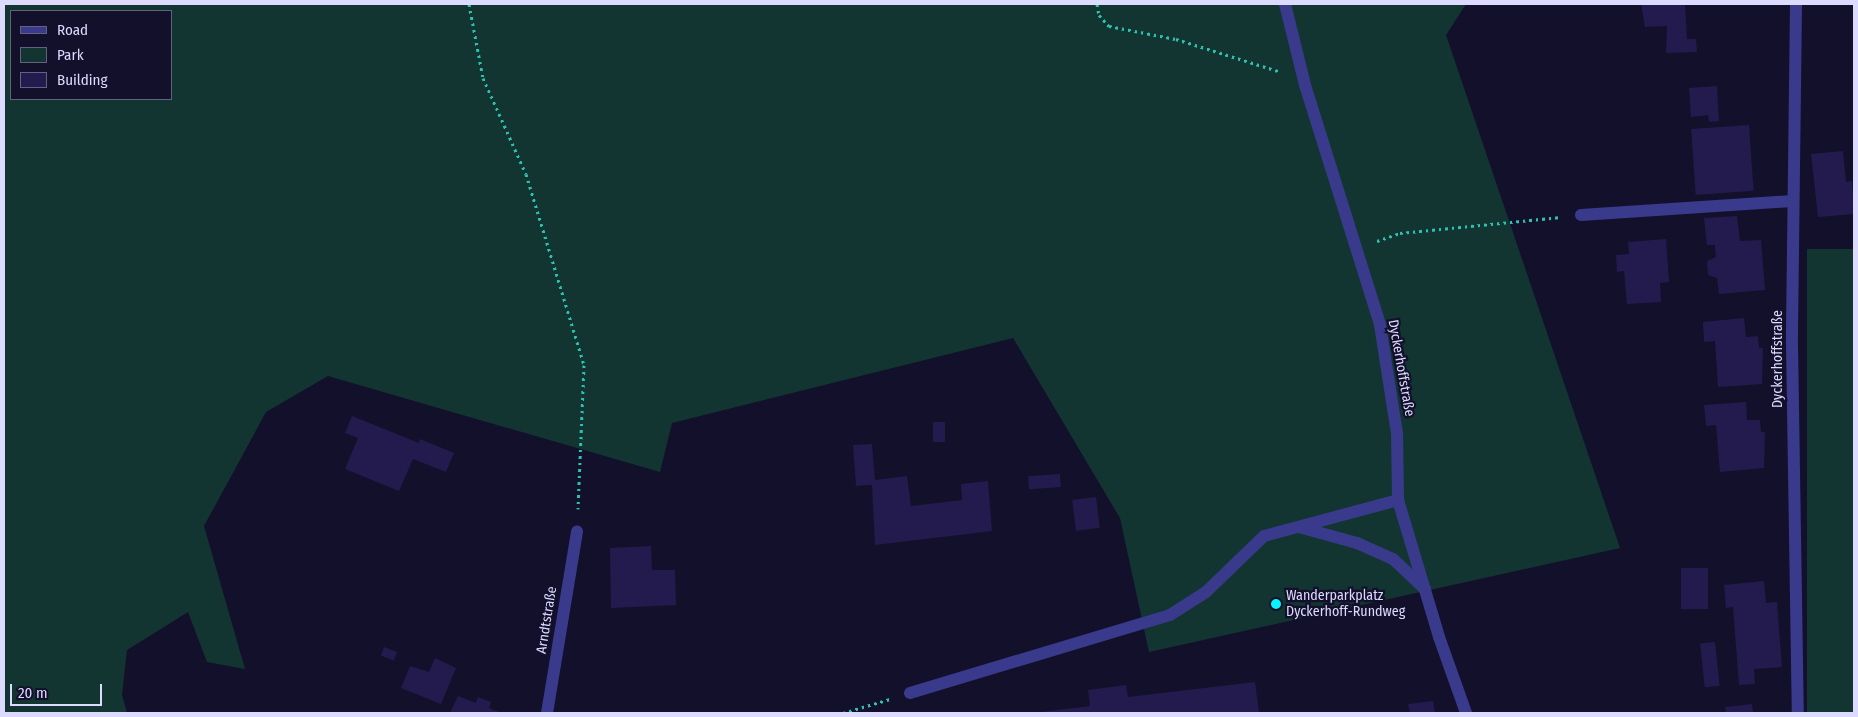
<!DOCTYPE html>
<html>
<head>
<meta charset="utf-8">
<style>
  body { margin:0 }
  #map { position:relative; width:1858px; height:717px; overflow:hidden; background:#13102b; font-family:"Fira Sans Condensed",sans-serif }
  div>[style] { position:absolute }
  .green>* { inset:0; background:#133532; transform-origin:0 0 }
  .building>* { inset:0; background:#231b4d; transform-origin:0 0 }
  .path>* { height:3px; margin-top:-1.5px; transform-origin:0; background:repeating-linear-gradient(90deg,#2bc2b1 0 2.5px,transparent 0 6.5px) }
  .minor>* { height:12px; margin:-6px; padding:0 6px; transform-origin:6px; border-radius:6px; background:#393a8c }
  .dots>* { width:14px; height:14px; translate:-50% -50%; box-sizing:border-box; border:2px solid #13102b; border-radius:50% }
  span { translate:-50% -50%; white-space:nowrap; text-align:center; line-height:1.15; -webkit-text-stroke:4.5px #13102b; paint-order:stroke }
  .street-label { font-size:14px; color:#dcdaff }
  .poi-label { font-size:14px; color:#dcdaff }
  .left { translate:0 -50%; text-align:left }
  .frame { position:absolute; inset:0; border:5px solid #dcdaff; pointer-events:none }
  .legend { position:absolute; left:10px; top:10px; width:162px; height:90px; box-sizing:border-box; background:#13102b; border:1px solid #636180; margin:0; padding:6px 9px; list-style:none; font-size:15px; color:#dcdaff }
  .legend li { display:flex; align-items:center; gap:10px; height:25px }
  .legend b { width:25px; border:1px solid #636180 }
  .scale { position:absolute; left:10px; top:684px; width:92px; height:22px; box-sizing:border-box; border:2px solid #dcdaff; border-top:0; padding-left:6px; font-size:15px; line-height:18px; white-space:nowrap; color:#dcdaff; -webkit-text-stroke:4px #13102b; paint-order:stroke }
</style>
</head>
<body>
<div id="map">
  <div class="green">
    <i style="clip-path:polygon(evenodd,4px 4px,1466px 4px,1446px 35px,1620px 548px,1149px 652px,1120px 518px,1013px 338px,672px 423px,660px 472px,328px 376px,266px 412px,204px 526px,245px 669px,207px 662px,188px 612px,127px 650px,122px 695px,127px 713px,4px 713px,4px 4px,11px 11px,171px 11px,171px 99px,11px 99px,11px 11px)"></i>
    <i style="left:1854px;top:249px;width:464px;height:47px;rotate:90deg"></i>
  </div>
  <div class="building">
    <i style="clip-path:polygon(1641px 4px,1685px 4px,1687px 39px,1696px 39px,1697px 52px,1666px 53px,1667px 26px,1645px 27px)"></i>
    <i style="clip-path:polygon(1717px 86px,1719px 121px,1709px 122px,1708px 115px,1691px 117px,1689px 88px)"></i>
    <i style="left:1749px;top:125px;width:66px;height:58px;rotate:86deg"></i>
    <i style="clip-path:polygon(1843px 151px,1846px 182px,1852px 181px,1854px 214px,1818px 217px,1811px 154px)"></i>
    <i style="clip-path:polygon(1737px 216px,1740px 241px,1761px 240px,1765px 290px,1719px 294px,1717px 278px,1708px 275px,1707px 261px,1716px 257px,1715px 245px,1707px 245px,1704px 218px)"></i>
    <i style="clip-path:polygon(1666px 239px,1669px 282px,1660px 283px,1661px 302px,1627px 304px,1624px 271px,1617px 272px,1616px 255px,1629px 254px,1628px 242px)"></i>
    <i style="clip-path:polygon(1744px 318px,1746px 337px,1758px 336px,1759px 348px,1763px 348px,1762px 384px,1718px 387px,1715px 341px,1704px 342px,1703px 322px)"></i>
    <i style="clip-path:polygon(1746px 402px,1747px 420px,1760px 420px,1761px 432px,1765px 432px,1764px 468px,1720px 472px,1716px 425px,1706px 426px,1704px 405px)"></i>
    <i style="clip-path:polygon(352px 416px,419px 443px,420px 439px,454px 453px,446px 472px,413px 459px,399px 491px,345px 469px,358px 438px,345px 433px)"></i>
    <i style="left:933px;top:422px;width:12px;height:20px"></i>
    <i style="clip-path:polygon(872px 444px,875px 480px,907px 476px,911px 506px,962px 500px,961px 484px,988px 481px,992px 531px,875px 545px,872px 485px,856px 486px,853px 445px)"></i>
    <i style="left:1060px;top:474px;width:13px;height:32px;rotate:86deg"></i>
    <i style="left:1096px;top:497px;width:31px;height:24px;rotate:83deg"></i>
    <i style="clip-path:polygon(651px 546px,652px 570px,675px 570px,676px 605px,611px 608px,610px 548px)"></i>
    <i style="left:1681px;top:568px;width:27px;height:41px"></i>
    <i style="clip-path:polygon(1764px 581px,1766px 603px,1777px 602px,1782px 667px,1754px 669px,1755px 684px,1739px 685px,1733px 607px,1726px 608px,1724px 585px)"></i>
    <i style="left:1715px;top:642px;width:44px;height:15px;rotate:84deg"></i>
    <i style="left:384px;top:647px;width:14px;height:9px;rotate:21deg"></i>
    <i style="clip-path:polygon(435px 658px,456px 668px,441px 704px,401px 688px,410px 666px,429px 672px)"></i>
    <i style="clip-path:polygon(1255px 682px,1259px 713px,1033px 713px,1090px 706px,1088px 690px,1126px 685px,1128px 697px)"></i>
    <i style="clip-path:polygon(458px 696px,476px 703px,478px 697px,491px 702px,489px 708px,501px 713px,450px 713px)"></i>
    <i style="clip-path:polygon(1433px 701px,1435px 713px,1410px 713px,1408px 704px)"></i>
    <i style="clip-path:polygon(1752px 704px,1753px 713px,1726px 713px,1725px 707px)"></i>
  </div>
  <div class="path">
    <i style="left:469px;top:4px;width:75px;rotate:79.3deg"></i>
    <i style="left:483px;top:78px;width:105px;rotate:65.9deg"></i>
    <i style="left:526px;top:174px;width:200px;rotate:73.1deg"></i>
    <i style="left:584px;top:365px;width:144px;rotate:92.4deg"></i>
    <i style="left:1097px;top:4px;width:11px;rotate:80deg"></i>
    <i style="left:1099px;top:15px;width:15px;rotate:48deg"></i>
    <i style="left:1109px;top:26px;width:68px;rotate:11deg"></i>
    <i style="left:1176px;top:39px;width:107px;rotate:17.4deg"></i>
    <i style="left:1377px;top:241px;width:24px;rotate:-19deg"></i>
    <i style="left:1400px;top:233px;width:162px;rotate:-5.7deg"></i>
    <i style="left:843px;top:713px;width:49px;rotate:-16.6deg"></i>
  </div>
  <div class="minor">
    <i style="left:1285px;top:4px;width:83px;rotate:76.1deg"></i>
    <i style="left:1305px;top:85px;width:251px;rotate:72.6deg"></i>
    <i style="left:1380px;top:325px;width:109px;rotate:81.1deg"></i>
    <i style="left:1397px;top:433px;width:67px;rotate:89.1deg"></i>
    <i style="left:1398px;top:500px;width:143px;rotate:73.3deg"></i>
    <i style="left:1439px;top:637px;width:81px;rotate:70.4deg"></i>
    <i style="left:1796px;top:4px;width:340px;rotate:90.7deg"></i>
    <i style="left:1792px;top:344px;width:369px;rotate:89.1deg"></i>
    <i style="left:1581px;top:215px;width:212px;rotate:-3.8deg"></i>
    <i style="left:1299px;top:527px;width:60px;rotate:15.4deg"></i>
    <i style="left:1357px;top:543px;width:39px;rotate:24deg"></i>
    <i style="left:1393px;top:559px;width:44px;rotate:43.2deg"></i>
    <i style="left:910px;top:693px;width:271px;rotate:-16.7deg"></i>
    <i style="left:1170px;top:615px;width:43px;rotate:-32.6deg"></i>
    <i style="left:1206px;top:592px;width:81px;rotate:-44deg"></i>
    <i style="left:1264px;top:536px;width:139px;rotate:-15deg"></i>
    <i style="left:547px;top:713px;width:184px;rotate:-80.6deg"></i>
  </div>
  <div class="dots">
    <i style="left:1276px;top:604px;background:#06f3ff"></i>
  </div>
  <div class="street-label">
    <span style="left:1778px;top:359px;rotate:-90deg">Dyckerhoffstraße</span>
    <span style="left:1401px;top:368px;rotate:80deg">Dyckerhoffstraße</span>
    <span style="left:547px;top:620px;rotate:-81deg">Arndtstraße</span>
  </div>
  <div class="poi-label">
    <span class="left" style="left:1286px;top:604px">Wanderparkplatz<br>Dyckerhoff-Rundweg</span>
  </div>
  <div class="frame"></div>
  <ul class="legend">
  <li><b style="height:6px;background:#393a8c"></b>Road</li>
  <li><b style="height:14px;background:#133532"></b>Park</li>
  <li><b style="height:14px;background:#231b4d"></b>Building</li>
  </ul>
  <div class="scale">20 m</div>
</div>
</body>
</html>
